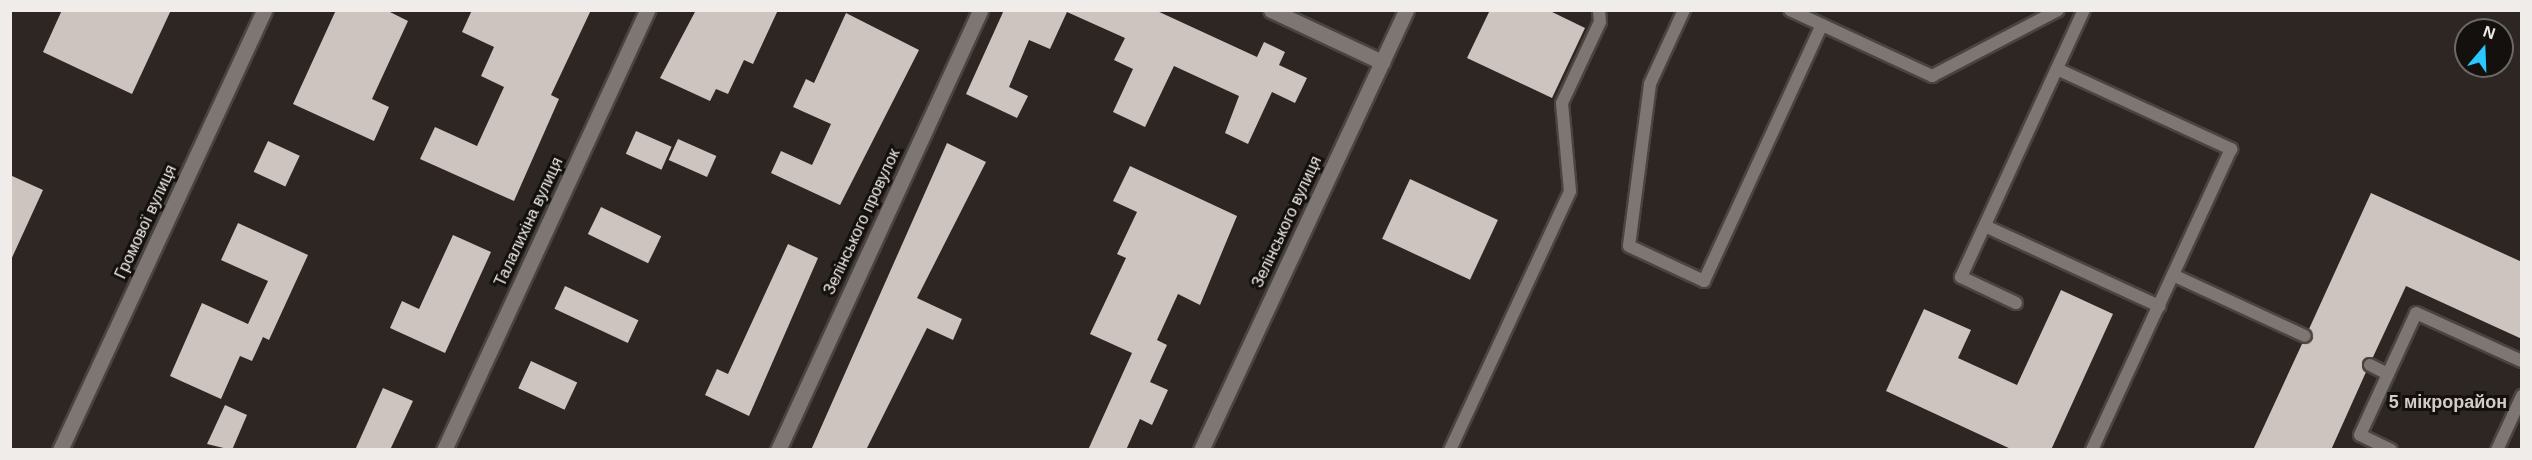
<!DOCTYPE html>
<html>
<head>
<meta charset="utf-8">
<style>
  body { margin:0 }
  #map { position:relative; width:2532px; height:460px; overflow:hidden; background:#2d2623; font-family:Arial,sans-serif }
  div>[style] { position:absolute }
  .building>* { inset:0; background:#cdc4c0; transform-origin:0 0 }
  .roads { filter:drop-shadow(2px 0 #4a4441) drop-shadow(-2px 0 #4a4441) drop-shadow(0 2px #4a4441) drop-shadow(0 -2px #4a4441) }
  .lane>* { height:12px; margin:-6px; padding:0 6px; transform-origin:6px; border-radius:6px; background:#7e7672 }
  .street>* { height:15px; margin:-7.5px; padding:0 7.5px; transform-origin:7.5px; border-radius:7.5px; background:#7e7672 }
  .secondary>* { height:15px; margin:-7.5px; padding:0 7.5px; transform-origin:7.5px; border-radius:7.5px; background:#7e7672 }
  span { translate:-50% -50%; white-space:nowrap; text-align:center; line-height:1.15; -webkit-text-stroke:6px #13100e; paint-order:stroke }
  .street-label { font-size:16px; color:#f0ecea }
  .neighbourhood-label { font-size:18px; color:#d4cbc7; font-weight:700 }
  .frame { position:absolute; inset:0; border:12px solid #f0ecea; pointer-events:none }
  .north { position:absolute; left:2454px; top:18px; width:60px; height:60px; box-sizing:border-box; background:#13100e; border:2px solid #6b6866; border-radius:50%; rotate:19deg; font-size:16px; font-weight:700; line-height:24px; text-align:center; color:#f0ecea }
  .north::after { content:''; display:block; margin:auto; width:21px; height:27px; background:#29c8ff; clip-path:polygon(50% 0,100% 100%,50% 72%,0 100%) }
</style>
</head>
<body>
<div id="map">
  <div class="building">
    <i style="clip-path:polygon(62px 10px,171px 10px,132px 94px,43px 52px)"></i>
    <i style="clip-path:polygon(336px 10px,386px 10px,408px 21px,372px 99px,389px 107px,374px 141px,293px 104px)"></i>
    <i style="clip-path:polygon(472px 10px,591px 10px,551px 95px,559px 99px,514px 201px,420px 159px,435px 127px,477px 146px,504px 87px,481px 76px,494px 47px,462px 32px)"></i>
    <i style="clip-path:polygon(696px 10px,778px 10px,753px 64px,744px 60px,728px 94px,716px 89px,710px 101px,660px 78px)"></i>
    <i style="clip-path:polygon(1004px 10px,1155px 10px,1257px 57px,1264px 42px,1285px 52px,1279px 65px,1307px 78px,1295px 103px,1272px 92px,1248px 144px,1225px 133px,1239px 96px,1174px 66px,1145px 127px,1113px 112px,1133px 69px,1114px 60px,1125px 38px,1067px 12px,1050px 49px,1029px 40px,1009px 87px,1028px 96px,1017px 118px,966px 94px)"></i>
    <i style="clip-path:polygon(1490px 10px,1548px 10px,1585px 28px,1552px 98px,1467px 58px)"></i>
    <i style="clip-path:polygon(846px 13px,919px 50px,840px 205px,771px 173px,781px 151px,812px 165px,831px 124px,793px 107px,806px 79px,814px 83px)"></i>
    <i style="left:636px;top:131px;width:39px;height:25px;rotate:24deg"></i>
    <i style="left:678px;top:139px;width:42px;height:23px;rotate:24deg"></i>
    <i style="left:268px;top:141px;width:35px;height:34px;rotate:25deg"></i>
    <i style="clip-path:polygon(947px 143px,986px 162px,917px 298px,962px 319px,953px 340px,927px 328px,866px 450px,811px 450px)"></i>
    <i style="clip-path:polygon(1130px 166px,1237px 216px,1200px 305px,1178px 294px,1157px 340px,1167px 345px,1150px 382px,1168px 390px,1152px 425px,1140px 419px,1126px 450px,1088px 450px,1132px 353px,1090px 334px,1126px 258px,1117px 254px,1137px 212px,1113px 201px)"></i>
    <i style="clip-path:polygon(10px 175px,43px 190px,10px 262px)"></i>
    <i style="left:1410px;top:179px;width:97px;height:66px;rotate:25deg"></i>
    <i style="clip-path:polygon(2371px 193px,2522px 262px,2522px 339px,2406px 286px,2373px 357px,2362px 362px,2366px 372px,2331px 450px,2253px 450px,2302px 344px,2313px 339px,2309px 329px)"></i>
    <i style="left:601px;top:207px;width:67px;height:30px;rotate:26deg"></i>
    <i style="clip-path:polygon(238px 223px,308px 255px,269px 340px,263px 337px,252px 361px,240px 356px,221px 399px,170px 376px,202px 303px,248px 324px,268px 281px,221px 260px)"></i>
    <i style="clip-path:polygon(453px 235px,491px 252px,445px 353px,390px 328px,402px 301px,419px 309px)"></i>
    <i style="clip-path:polygon(788px 244px,818px 258px,749px 416px,705px 395px,717px 369px,728px 374px)"></i>
    <i style="left:565px;top:286px;width:81px;height:25px;rotate:25deg"></i>
    <i style="clip-path:polygon(2061px 290px,2113px 314px,2051px 450px,2013px 450px,1886px 391px,1924px 309px,1971px 330px,1958px 358px,2017px 385px)"></i>
    <i style="left:531px;top:361px;width:51px;height:30px;rotate:25deg"></i>
    <i style="clip-path:polygon(383px 388px,413px 401px,390px 450px,355px 450px)"></i>
    <i style="clip-path:polygon(225px 405px,247px 415px,232px 450px,207px 444px)"></i>
  </div>
  <div class="roads">
    <div class="lane">
      <i style="left:1684px;top:10px;width:81px;rotate:114.7deg"></i>
      <i style="left:1650px;top:84px;width:163px;rotate:97.4deg"></i>
      <i style="left:1629px;top:246px;width:83px;rotate:25deg"></i>
      <i style="left:1704px;top:281px;width:282px;rotate:-65.3deg"></i>
      <i style="left:1790px;top:10px;width:157px;rotate:24.9deg"></i>
      <i style="left:1932px;top:76px;width:142px;rotate:-27.6deg"></i>
      <i style="left:2057px;top:69px;width:192px;rotate:24.7deg"></i>
      <i style="left:2231px;top:149px;width:332px;rotate:114.8deg"></i>
      <i style="left:1985px;top:226px;width:192px;rotate:24.7deg"></i>
      <i style="left:2173px;top:275px;width:145px;rotate:24.8deg"></i>
      <i style="left:2016px;top:303px;width:61px;rotate:-154.7deg"></i>
      <i style="left:1961px;top:277px;width:294px;rotate:-65.3deg"></i>
      <i style="left:2370px;top:365px;width:20px;rotate:27deg"></i>
      <i style="left:1450px;top:450px;width:285px;rotate:-65.1deg"></i>
      <i style="left:1570px;top:191px;width:88px;rotate:-95.2deg"></i>
      <i style="left:1562px;top:103px;width:89px;rotate:-64.9deg"></i>
      <i style="left:1600px;top:22px;width:12px;rotate:-95deg"></i>
      <i style="left:2391px;top:450px;width:34px;rotate:-154deg"></i>
      <i style="left:2360px;top:435px;width:134px;rotate:-65.3deg"></i>
      <i style="left:2416px;top:313px;width:116px;rotate:24.4deg"></i>
      <i style="left:2497px;top:450px;width:60px;rotate:-65.2deg"></i>
    </div>
    <div class="street">
      <i style="left:1271px;top:10px;width:123px;rotate:25.1deg"></i>
      <i style="left:444px;top:450px;width:485px;rotate:-65.2deg"></i>
      <i style="left:778px;top:450px;width:484px;rotate:-65.3deg"></i>
    </div>
    <div class="secondary">
      <i style="left:60px;top:450px;width:485px;rotate:-65.1deg"></i>
      <i style="left:1201px;top:450px;width:485px;rotate:-65deg"></i>
    </div>
  </div>
  <div class="street-label">
    <span style="left:146px;top:222px;rotate:-65deg">Громової вулиця</span>
    <span style="left:529px;top:222px;rotate:-65deg">Талалихіна вулиця</span>
    <span style="left:862px;top:222px;rotate:-65deg">Зелінського провулок</span>
    <span style="left:1287px;top:222px;rotate:-65deg">Зелінського вулиця</span>
  </div>
  <div class="neighbourhood-label">
    <span style="left:2448px;top:402px">5 мікрорайон</span>
  </div>
  <div class="frame"></div>
  <div class="north">N</div>
</div>
</body>
</html>
